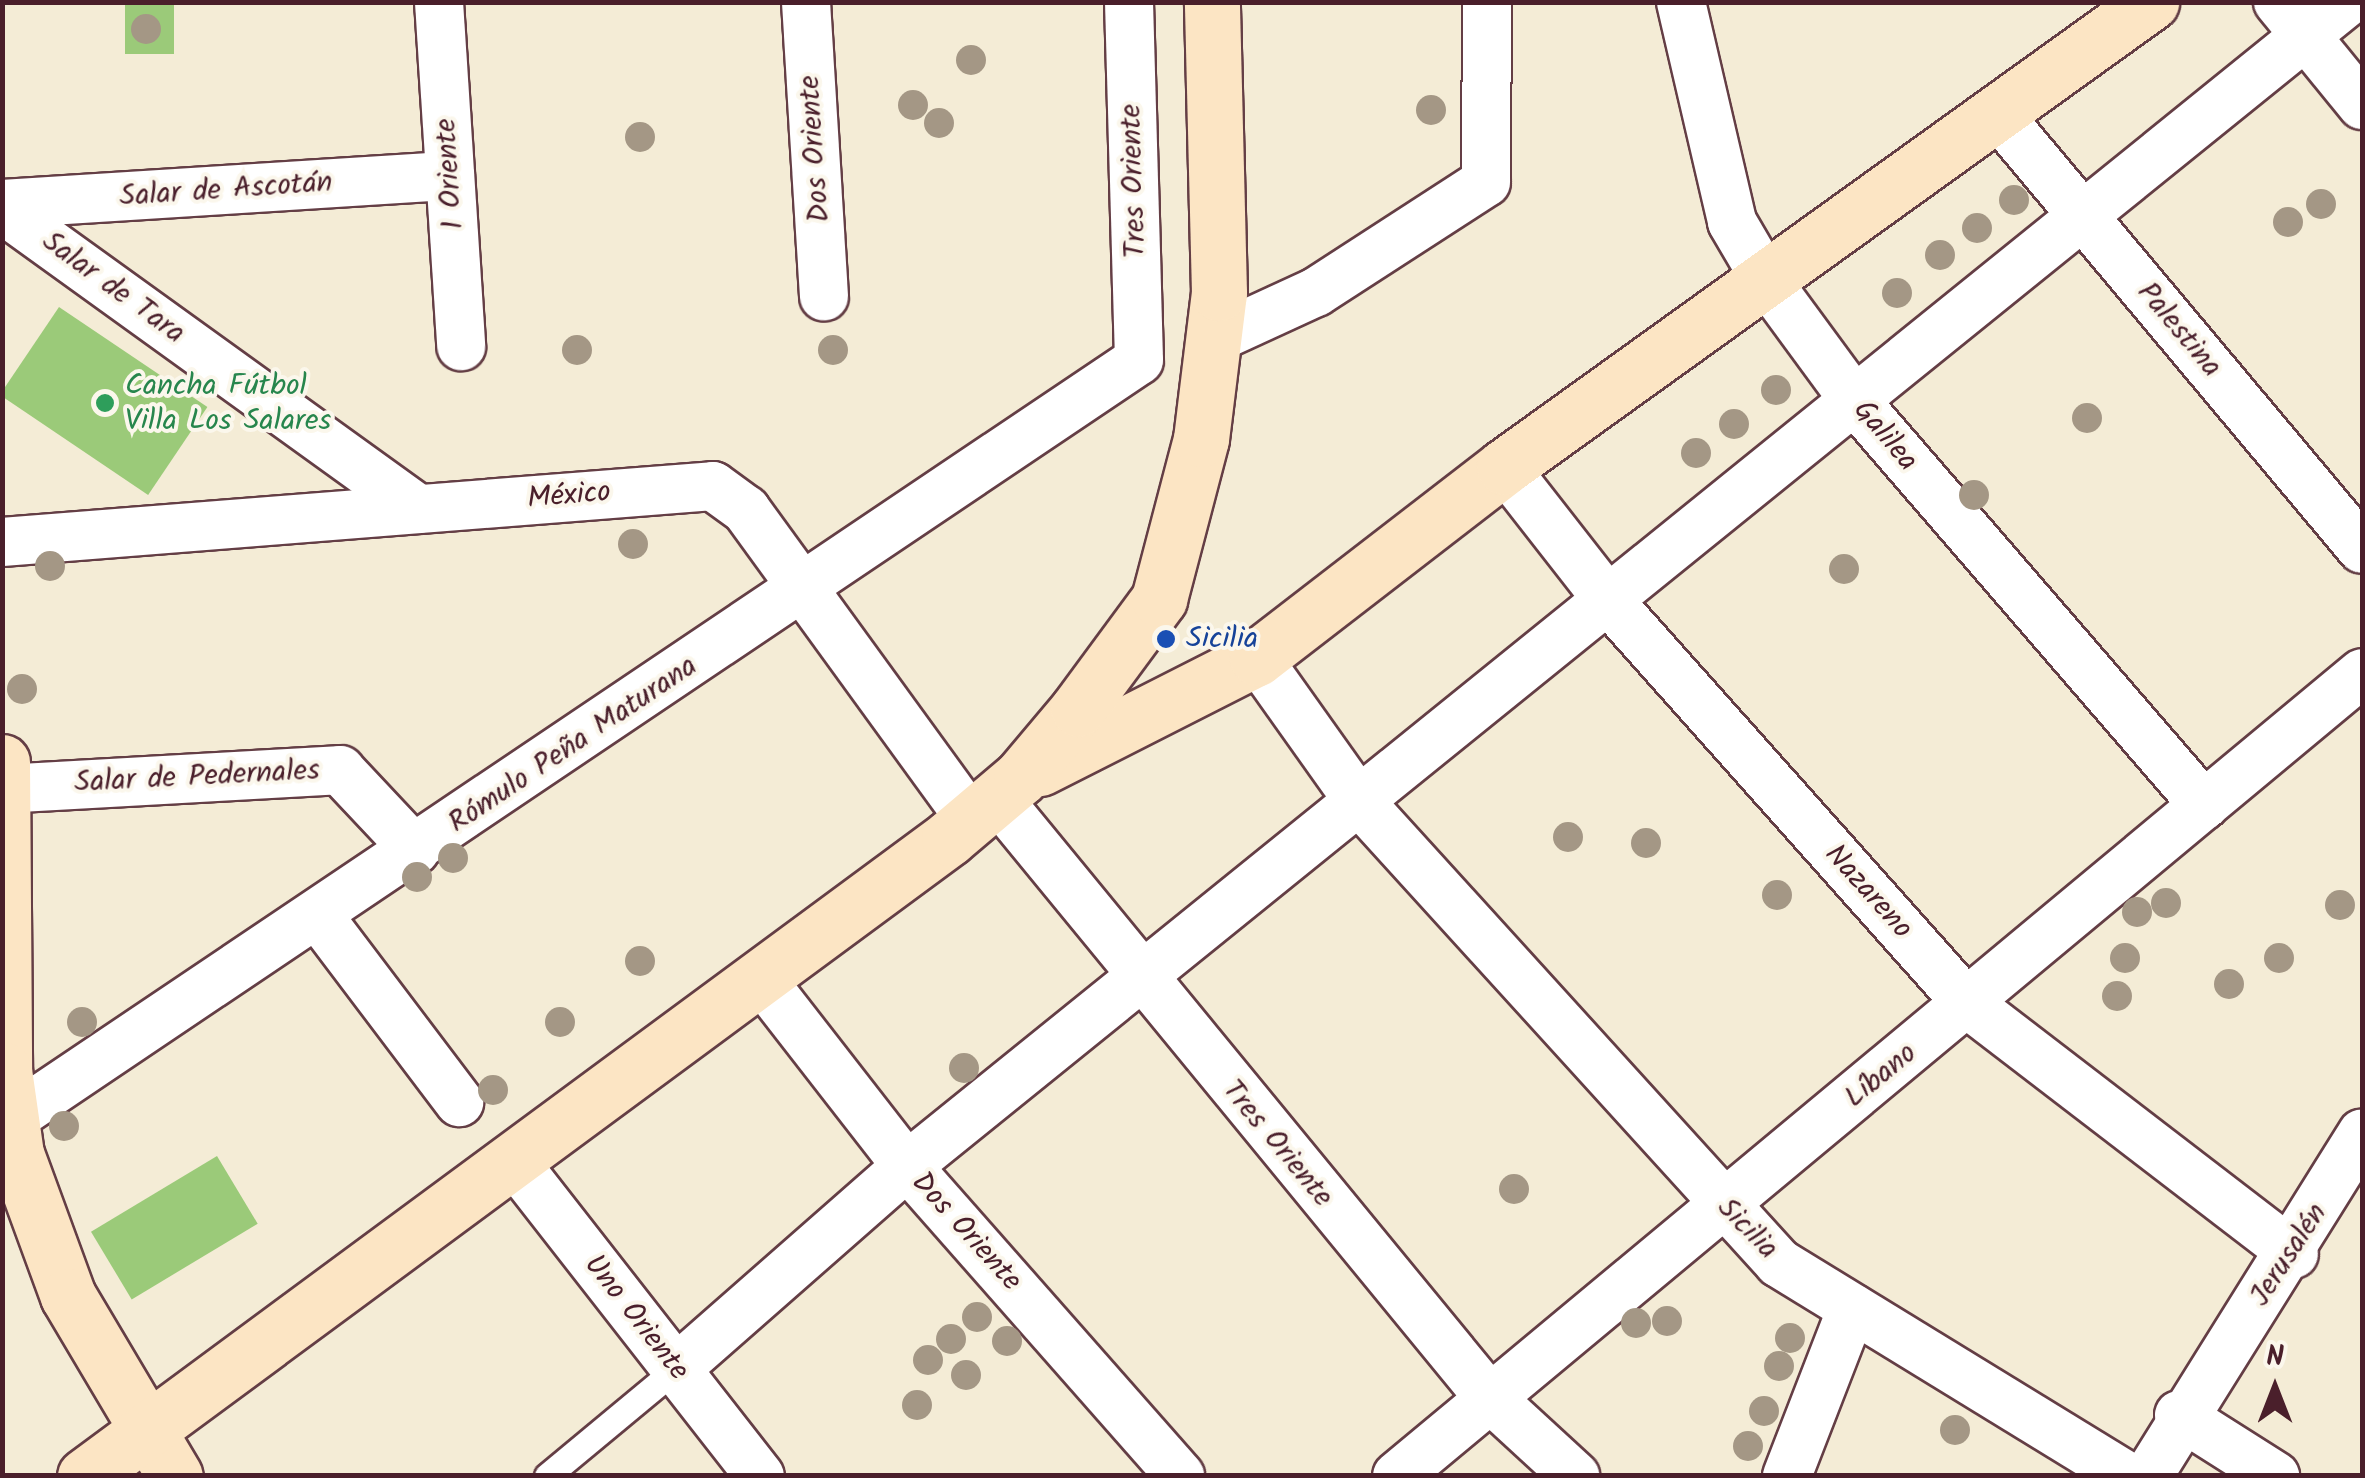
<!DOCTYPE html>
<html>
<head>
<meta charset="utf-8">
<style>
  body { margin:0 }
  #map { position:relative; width:2365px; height:1478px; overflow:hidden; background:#f4ecd6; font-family:Kalam,sans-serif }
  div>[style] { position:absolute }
  .green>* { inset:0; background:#9bca79; transform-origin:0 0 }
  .roads { filter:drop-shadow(2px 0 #643e45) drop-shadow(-2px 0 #643e45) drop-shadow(0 2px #643e45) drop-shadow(0 -2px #643e45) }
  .lane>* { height:25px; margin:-12.5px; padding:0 12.5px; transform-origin:12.5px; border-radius:12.5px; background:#fff }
  .street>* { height:48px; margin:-24px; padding:0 24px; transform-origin:24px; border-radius:24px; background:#fff }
  .secondary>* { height:55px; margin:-27.5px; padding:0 27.5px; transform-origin:27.5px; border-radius:27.5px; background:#fce5c4 }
  .trees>* { width:30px; height:30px; margin:-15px; border-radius:50%; background:#a49785 }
  .dots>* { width:28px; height:28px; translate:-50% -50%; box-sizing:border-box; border:5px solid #fbf7ec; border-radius:50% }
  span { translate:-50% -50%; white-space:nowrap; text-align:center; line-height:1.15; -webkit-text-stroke:8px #fbf7ec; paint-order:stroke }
  .street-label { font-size:30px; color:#4a1f2b }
  .leisure-label { font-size:30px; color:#27864d }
  .left { translate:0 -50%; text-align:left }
  .transit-label { font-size:30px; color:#164399 }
  .frame { position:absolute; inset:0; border:5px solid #4a1f2b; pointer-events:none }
  .north { position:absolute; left:2225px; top:1338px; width:100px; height:100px; -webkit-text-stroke:8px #fbf7ec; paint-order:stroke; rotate:0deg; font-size:28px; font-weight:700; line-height:40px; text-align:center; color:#4a1f2b }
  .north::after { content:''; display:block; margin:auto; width:35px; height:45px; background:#4a1f2b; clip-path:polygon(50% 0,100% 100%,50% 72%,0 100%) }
</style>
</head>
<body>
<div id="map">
  <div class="green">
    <i style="left:125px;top:3px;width:49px;height:51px"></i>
    <i style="left:59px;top:307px;width:179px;height:106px;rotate:34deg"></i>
    <i style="left:217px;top:1156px;width:79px;height:147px;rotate:59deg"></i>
  </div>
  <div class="roads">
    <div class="lane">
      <i style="left:547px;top:1476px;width:168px;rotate:-39.7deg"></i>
    </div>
    <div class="street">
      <i style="left:439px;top:2px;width:345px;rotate:86.3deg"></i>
      <i style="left:806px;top:2px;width:295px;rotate:86.5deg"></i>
      <i style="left:1681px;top:2px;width:226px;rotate:76.9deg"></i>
      <i style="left:1732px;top:222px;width:67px;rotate:59.6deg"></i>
      <i style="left:1766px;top:280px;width:150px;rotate:53.7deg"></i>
      <i style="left:1855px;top:401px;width:534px;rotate:49.18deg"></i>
      <i style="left:2278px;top:2px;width:133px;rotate:50.8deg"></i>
      <i style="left:1995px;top:111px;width:571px;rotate:50.04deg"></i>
      <i style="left:2px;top:204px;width:449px;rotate:-3.6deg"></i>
      <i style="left:2px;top:209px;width:513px;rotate:35.8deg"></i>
      <i style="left:1216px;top:338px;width:110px;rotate:-24.7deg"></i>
      <i style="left:1316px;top:292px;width:202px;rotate:-32.9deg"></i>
      <i style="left:1486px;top:182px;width:180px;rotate:-89.7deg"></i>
      <i style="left:1504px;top:467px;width:169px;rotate:52deg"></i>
      <i style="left:1608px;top:600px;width:540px;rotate:48.3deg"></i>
      <i style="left:1967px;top:1003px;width:412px;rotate:37.5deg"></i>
      <i style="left:2px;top:542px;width:713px;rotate:-4.5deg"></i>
      <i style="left:713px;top:486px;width:41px;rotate:36deg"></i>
      <i style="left:746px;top:510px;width:383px;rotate:54deg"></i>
      <i style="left:1257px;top:658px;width:174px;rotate:54.6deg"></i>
      <i style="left:1358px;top:800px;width:626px;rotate:47.72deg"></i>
      <i style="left:1779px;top:1263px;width:408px;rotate:31.5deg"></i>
      <i style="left:2px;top:789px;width:339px;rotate:-3.2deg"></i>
      <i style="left:340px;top:770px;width:110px;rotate:46.8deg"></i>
      <i style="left:997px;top:798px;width:772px;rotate:50.62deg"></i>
      <i style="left:1487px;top:1395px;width:120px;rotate:42.6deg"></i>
      <i style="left:317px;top:914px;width:236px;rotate:52.9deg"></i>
      <i style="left:762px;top:980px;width:236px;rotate:52.1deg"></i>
      <i style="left:907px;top:1166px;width:413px;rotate:48.6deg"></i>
      <i style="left:2px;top:1125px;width:1370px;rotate:-33.93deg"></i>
      <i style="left:1139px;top:360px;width:358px;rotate:-91.6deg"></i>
      <i style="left:513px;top:1160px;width:401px;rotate:52deg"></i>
      <i style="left:676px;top:1369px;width:308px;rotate:-41.3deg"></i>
      <i style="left:907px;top:1166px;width:1852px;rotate:-38.95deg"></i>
      <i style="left:2179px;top:1415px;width:114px;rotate:32.4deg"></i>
      <i style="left:1397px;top:1476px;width:1255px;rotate:-39.76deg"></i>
      <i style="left:1787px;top:1476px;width:180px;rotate:-68.8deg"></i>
      <i style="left:2148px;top:1476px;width:404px;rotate:-58deg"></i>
    </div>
    <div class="secondary">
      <i style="left:2px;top:762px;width:308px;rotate:89.6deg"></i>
      <i style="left:4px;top:1070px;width:85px;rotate:81.9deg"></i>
      <i style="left:16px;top:1154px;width:151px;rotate:69.9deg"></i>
      <i style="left:68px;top:1296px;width:209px;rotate:59.3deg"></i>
      <i style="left:1040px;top:768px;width:243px;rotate:-26.9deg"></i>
      <i style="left:1257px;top:658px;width:312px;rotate:-37.7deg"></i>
      <i style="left:1504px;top:467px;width:797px;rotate:-35.7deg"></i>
      <i style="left:85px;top:1476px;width:1074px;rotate:-36.44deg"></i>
      <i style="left:949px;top:838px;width:94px;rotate:-40.3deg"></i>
      <i style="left:1021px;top:777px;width:89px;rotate:-50deg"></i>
      <i style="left:1078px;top:709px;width:137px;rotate:-53.6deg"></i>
      <i style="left:1159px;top:599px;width:165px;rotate:-75.3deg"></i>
      <i style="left:1201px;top:439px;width:147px;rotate:-83deg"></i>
      <i style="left:1219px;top:293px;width:291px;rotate:-91.4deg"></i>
    </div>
  </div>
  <div class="trees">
    <i style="left:146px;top:29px"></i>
    <i style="left:971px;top:60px"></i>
    <i style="left:913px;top:105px"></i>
    <i style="left:1431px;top:110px"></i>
    <i style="left:939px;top:123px"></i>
    <i style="left:640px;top:137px"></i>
    <i style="left:2014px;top:200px"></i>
    <i style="left:2321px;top:204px"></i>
    <i style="left:2288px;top:222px"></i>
    <i style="left:1977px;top:228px"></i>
    <i style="left:1940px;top:255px"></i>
    <i style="left:1897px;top:293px"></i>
    <i style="left:577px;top:350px"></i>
    <i style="left:833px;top:350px"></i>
    <i style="left:1776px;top:390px"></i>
    <i style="left:2087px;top:418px"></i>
    <i style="left:1734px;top:424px"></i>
    <i style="left:1696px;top:453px"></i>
    <i style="left:1974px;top:495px"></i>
    <i style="left:633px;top:544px"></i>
    <i style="left:50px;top:566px"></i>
    <i style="left:1844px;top:569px"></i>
    <i style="left:22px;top:689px"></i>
    <i style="left:1568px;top:837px"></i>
    <i style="left:1646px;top:843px"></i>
    <i style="left:453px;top:858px"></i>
    <i style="left:417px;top:877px"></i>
    <i style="left:1777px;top:895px"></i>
    <i style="left:2166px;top:903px"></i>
    <i style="left:2340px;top:905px"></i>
    <i style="left:2137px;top:912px"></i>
    <i style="left:2125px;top:958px"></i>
    <i style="left:2279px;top:958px"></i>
    <i style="left:640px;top:961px"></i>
    <i style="left:2229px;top:984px"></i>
    <i style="left:2117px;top:996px"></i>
    <i style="left:82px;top:1022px"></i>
    <i style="left:560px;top:1022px"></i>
    <i style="left:964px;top:1068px"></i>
    <i style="left:493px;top:1090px"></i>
    <i style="left:64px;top:1126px"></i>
    <i style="left:1514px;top:1189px"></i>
    <i style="left:977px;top:1317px"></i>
    <i style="left:1667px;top:1321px"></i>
    <i style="left:1636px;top:1323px"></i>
    <i style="left:1790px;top:1338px"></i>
    <i style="left:951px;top:1339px"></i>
    <i style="left:1007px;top:1341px"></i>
    <i style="left:928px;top:1360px"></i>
    <i style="left:1779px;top:1366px"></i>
    <i style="left:966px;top:1375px"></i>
    <i style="left:917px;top:1405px"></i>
    <i style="left:1764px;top:1411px"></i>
    <i style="left:1955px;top:1430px"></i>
    <i style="left:1748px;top:1446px"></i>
  </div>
  <div class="dots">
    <i style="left:105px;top:403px;background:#2e9e5b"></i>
    <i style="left:1166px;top:639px;background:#1a4fb4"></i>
  </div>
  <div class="street-label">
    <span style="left:815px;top:149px;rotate:-94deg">Dos Oriente</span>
    <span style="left:450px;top:174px;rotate:-94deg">1 Oriente</span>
    <span style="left:1134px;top:181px;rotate:-92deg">Tres Oriente</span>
    <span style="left:226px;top:190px;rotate:-4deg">Salar de Ascotán</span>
    <span style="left:113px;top:288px;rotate:36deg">Salar de Tara</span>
    <span style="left:2179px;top:330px;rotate:50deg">Palestina</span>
    <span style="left:1885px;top:436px;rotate:50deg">Galilea</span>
    <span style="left:569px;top:496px;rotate:-5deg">México</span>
    <span style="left:573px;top:745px;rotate:-34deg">Rómulo Peña Maturana</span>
    <span style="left:197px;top:777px;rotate:-3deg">Salar de Pedernales</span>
    <span style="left:1868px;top:892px;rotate:48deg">Nazareno</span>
    <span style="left:1881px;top:1076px;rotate:-40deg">Líbano</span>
    <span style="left:1277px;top:1144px;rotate:50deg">Tres Oriente</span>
    <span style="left:1747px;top:1229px;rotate:45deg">Sicilia</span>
    <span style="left:966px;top:1232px;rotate:48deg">Dos Oriente</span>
    <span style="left:2289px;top:1255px;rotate:-57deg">Jerusalén</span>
    <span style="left:636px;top:1318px;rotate:52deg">Uno Oriente</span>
  </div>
  <div class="leisure-label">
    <span class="left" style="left:125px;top:403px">Cancha Fútbol<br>Villa Los Salares</span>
  </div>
  <div class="transit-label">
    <span class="left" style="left:1186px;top:639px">Sicilia</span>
  </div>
  <div class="frame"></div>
  <div class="north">N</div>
</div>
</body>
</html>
